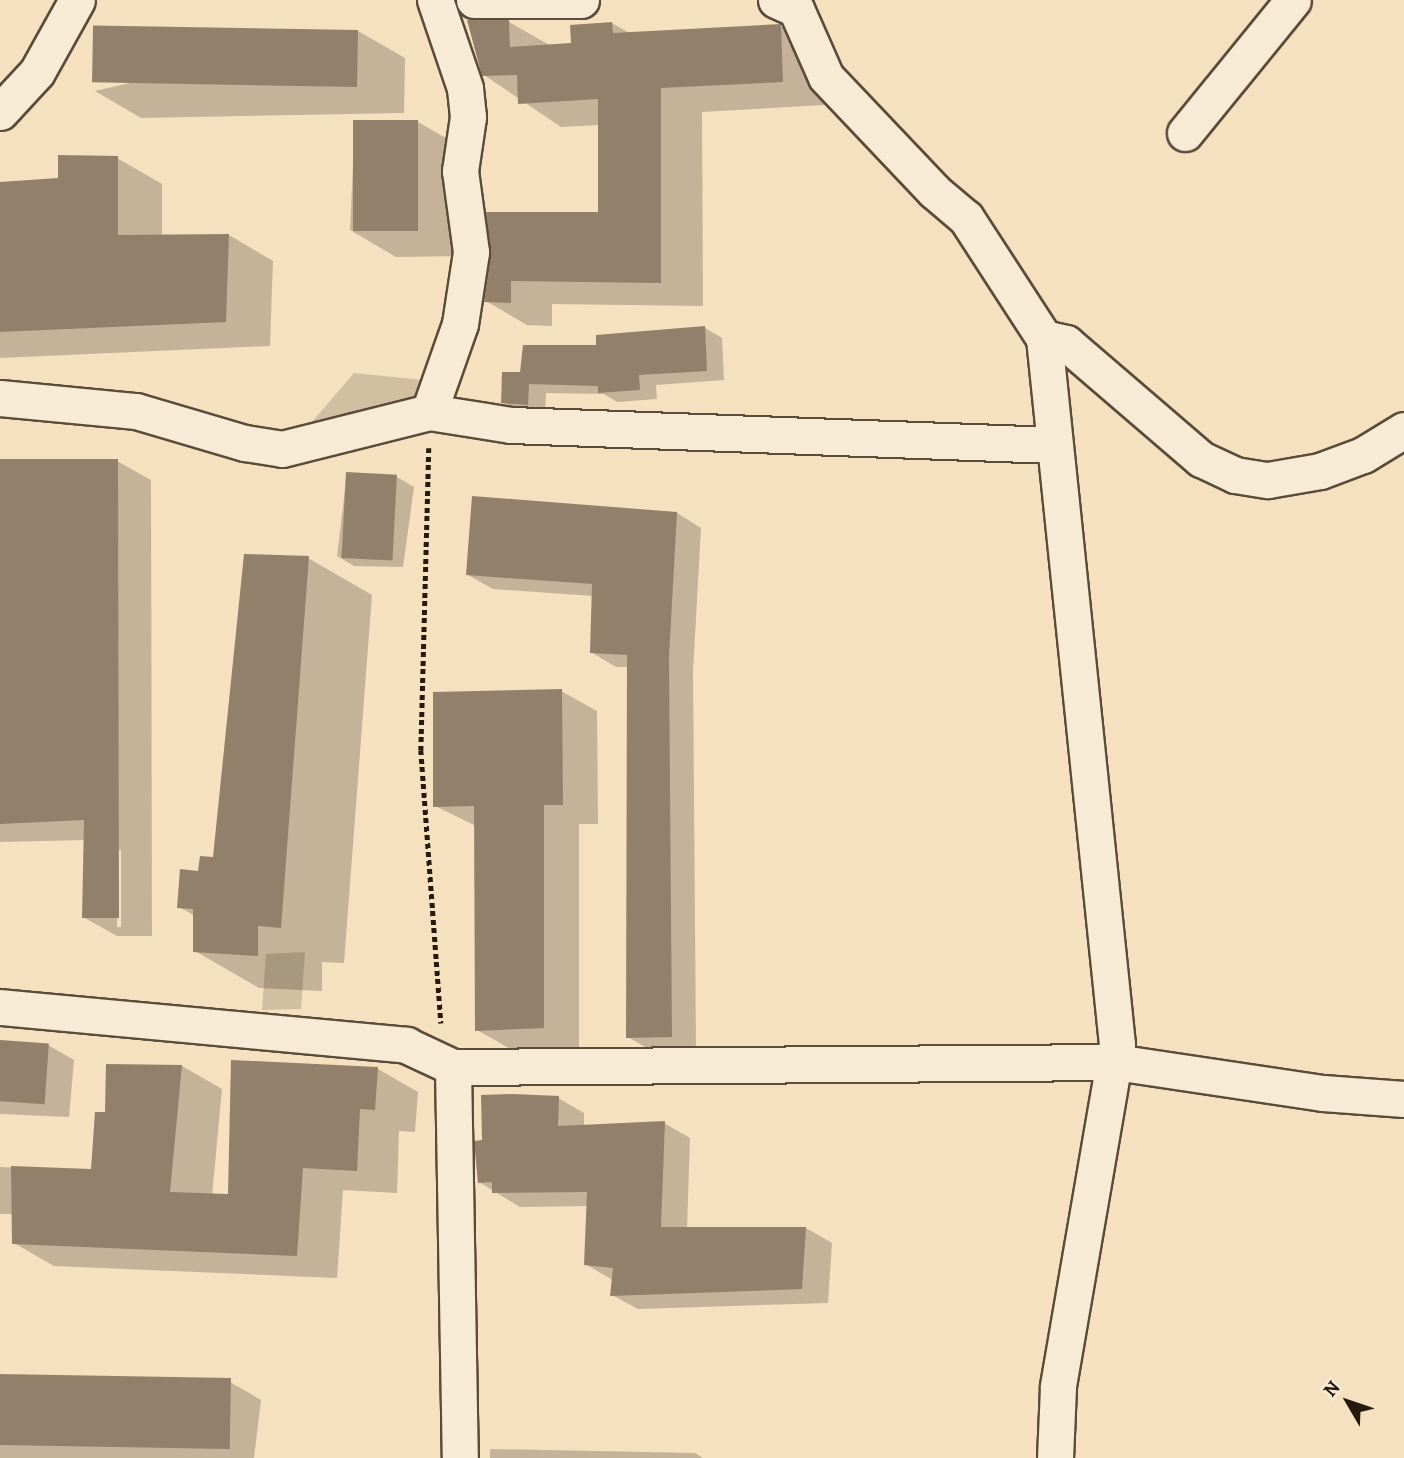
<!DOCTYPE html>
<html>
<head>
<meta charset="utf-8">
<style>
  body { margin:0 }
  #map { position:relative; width:1404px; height:1458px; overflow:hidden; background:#f5e0bf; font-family:Alegreya,serif }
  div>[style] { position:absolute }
  .green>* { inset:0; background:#d2bea1 }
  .shadow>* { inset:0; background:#0003 }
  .building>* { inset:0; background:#92806a; transform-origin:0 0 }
  .path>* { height:4.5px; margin-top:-2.25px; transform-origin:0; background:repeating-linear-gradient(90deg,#26190d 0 5px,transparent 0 8.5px) }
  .roads { filter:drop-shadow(2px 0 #5a4b3a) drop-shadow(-2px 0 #5a4b3a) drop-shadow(0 2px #5a4b3a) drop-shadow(0 -2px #5a4b3a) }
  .minor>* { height:35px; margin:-17.5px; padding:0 17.5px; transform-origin:17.5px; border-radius:17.5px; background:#f8ebd5 }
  span { translate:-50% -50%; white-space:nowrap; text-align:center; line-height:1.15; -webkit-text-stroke:5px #f8ebd5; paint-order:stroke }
  .north { position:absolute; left:1313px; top:1367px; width:70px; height:70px; -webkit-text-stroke:5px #f8ebd5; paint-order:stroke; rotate:309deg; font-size:19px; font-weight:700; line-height:28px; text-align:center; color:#26190d }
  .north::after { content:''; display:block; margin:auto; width:24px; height:32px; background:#26190d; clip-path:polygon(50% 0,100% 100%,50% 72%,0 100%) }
</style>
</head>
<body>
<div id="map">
  <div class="green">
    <i style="clip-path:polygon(354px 373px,433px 381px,419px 403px,305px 430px)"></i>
    <i style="clip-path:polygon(305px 952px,301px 1009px,262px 1010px,266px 954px)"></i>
  </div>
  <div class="shadow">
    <i style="clip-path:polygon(509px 22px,551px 46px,573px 45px,612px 23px,631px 34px,780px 26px,822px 50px,824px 105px,702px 112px,703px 306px,552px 304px,552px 326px,527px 325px,486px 301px,493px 255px,599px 214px,600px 125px,561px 127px,484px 75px)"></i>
    <i style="clip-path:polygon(358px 31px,405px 58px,404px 113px,141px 118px,95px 91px)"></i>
    <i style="clip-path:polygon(355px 121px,418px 122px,465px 149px,462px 256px,396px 257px,350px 230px)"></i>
    <i style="clip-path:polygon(117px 158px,162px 184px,162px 236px,229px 235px,273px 261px,270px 346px,0 358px,0 184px,60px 179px)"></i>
    <i style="clip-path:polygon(705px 328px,722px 338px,724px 380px,656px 385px,657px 399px,617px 402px,604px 394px,546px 393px,545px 414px,520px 412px,503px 402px,522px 374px,598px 347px,597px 337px)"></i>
    <i style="clip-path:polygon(evenodd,0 461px,117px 461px,151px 480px,152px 936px,117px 936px,83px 917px,86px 840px,0 842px,0 461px,118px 850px,121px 850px,121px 927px,117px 927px,118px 850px)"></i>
    <i style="clip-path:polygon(347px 473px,397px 477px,414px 487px,403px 567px,354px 566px,337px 556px)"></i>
    <i style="clip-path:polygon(677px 513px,701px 528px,693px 672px,696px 1050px,652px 1051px,628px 1037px,629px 667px,616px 667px,591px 652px,593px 596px,493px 589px,468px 575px)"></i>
    <i style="clip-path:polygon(308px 558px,372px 595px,344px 963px,322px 962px,322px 991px,259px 988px,195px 951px,195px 916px,179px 907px,200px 873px,214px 859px)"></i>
    <i style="clip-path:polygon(561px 691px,597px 711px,598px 824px,579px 824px,579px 1048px,512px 1050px,477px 1030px,476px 826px,435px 806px)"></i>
    <i style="clip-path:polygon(0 1042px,48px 1045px,74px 1060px,69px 1117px,0 1114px)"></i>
    <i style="clip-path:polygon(108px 1066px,182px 1066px,222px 1089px,212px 1196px,230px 1196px,378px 1069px,418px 1092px,415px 1132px,399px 1131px,397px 1193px,343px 1190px,337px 1278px,54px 1266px,14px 1243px,14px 1214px,0 1214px,0 1167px,92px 1171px,107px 1114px)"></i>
    <i style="clip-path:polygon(558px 1098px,584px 1113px,584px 1126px,664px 1123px,690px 1138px,687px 1229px,806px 1228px,832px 1243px,828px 1303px,638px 1309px,612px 1295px,613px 1280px,585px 1264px,588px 1206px,520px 1207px,479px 1182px,484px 1141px)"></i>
    <i style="clip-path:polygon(0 1375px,230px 1382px,261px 1400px,254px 1458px,0 1458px)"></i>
    <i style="clip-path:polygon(490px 1449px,695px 1453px,703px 1458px,490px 1458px)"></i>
  </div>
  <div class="building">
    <i style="clip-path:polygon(467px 20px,509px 20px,510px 47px,571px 43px,570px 25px,612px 22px,613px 33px,781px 24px,783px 82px,661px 88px,661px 283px,511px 281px,511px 303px,484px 302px,491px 255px,486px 212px,598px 212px,598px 99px,518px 104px,517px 75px,482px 76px)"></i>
    <i style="left:358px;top:30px;width:57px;height:265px;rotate:91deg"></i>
    <i style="left:353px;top:120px;width:65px;height:111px"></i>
    <i style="clip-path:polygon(58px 155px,118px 156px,118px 235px,229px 234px,226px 322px,0 332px,0 182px,58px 178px)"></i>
    <i style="clip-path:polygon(705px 326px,707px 371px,639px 375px,640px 390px,598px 393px,598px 386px,529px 384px,528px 405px,501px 403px,502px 372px,520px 372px,523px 345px,596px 345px,596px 335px)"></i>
    <i style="clip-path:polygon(0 459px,118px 459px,119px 918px,82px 918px,84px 820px,0 824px)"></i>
    <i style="left:346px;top:472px;width:51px;height:86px;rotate:3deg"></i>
    <i style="clip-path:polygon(472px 496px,677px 512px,669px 657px,672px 1037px,626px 1038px,627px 655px,590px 653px,592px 584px,466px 575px)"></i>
    <i style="clip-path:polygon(244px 554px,309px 556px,281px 928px,258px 926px,258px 956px,193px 952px,193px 909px,177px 908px,180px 869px,198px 871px,200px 856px,213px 857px)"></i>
    <i style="clip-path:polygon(562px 689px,563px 805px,544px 805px,544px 1028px,475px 1031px,474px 806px,433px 807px,433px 692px)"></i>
    <i style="left:0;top:1040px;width:49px;height:61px;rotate:4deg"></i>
    <i style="clip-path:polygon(231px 1060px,378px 1067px,375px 1110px,360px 1109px,357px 1171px,303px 1168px,297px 1256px,12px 1244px,11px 1166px,91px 1169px,95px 1112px,105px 1112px,106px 1064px,182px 1065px,170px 1192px,228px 1194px)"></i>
    <i style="clip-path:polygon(513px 1094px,559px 1096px,558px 1126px,665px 1121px,661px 1227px,806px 1227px,802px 1289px,610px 1296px,613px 1268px,584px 1265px,587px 1192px,492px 1193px,492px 1182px,478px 1183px,474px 1141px,482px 1140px,481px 1095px)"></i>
    <i style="left:0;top:1374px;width:231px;height:71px;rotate:1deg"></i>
  </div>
  <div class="path">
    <i style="left:429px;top:448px;width:302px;rotate:91.5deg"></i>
    <i style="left:421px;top:750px;width:274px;rotate:85.8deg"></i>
  </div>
  <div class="roads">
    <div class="minor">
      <i style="left:474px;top:0;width:107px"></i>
      <i style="left:776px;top:0;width:22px;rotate:24deg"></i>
      <i style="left:796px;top:9px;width:74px;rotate:66.2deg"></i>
      <i style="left:826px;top:77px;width:157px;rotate:46.5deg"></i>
      <i style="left:934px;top:191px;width:42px;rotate:40.2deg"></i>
      <i style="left:966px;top:218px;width:143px;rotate:57deg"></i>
      <i style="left:1044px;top:338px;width:710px;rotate:84.1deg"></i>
      <i style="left:1117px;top:1044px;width:348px;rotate:99.8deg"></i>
      <i style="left:1058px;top:1387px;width:71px;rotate:92.4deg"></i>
      <i style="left:0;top:112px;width:54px;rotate:-47.2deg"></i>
      <i style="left:37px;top:72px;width:82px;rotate:-60.9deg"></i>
      <i style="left:1185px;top:133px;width:171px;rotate:-50.9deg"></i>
      <i style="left:1044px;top:338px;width:23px;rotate:13deg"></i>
      <i style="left:1066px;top:343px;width:178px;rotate:40.7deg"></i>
      <i style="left:1201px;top:459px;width:38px;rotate:25deg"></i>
      <i style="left:1235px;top:475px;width:33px;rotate:9deg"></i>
      <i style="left:1268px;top:480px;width:53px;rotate:-9.8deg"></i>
      <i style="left:1320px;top:471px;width:46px;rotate:-20.4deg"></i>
      <i style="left:1363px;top:455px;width:48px;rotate:-31.4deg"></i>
      <i style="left:0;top:398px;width:137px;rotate:5.5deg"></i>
      <i style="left:136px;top:411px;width:114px;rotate:16.4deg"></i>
      <i style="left:245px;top:443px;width:37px;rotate:9deg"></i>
      <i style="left:282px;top:449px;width:152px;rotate:-14.1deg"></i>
      <i style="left:429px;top:412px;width:83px;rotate:9deg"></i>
      <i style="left:511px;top:425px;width:542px;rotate:2.11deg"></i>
      <i style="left:429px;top:412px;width:93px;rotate:-70.6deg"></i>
      <i style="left:460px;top:324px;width:73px;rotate:-81.3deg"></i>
      <i style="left:471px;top:252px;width:82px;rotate:-97.7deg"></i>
      <i style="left:460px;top:171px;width:55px;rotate:-81.6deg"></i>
      <i style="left:468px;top:117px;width:29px;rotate:-96deg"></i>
      <i style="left:465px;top:88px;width:93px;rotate:-108.8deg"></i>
      <i style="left:0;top:1007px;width:408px;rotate:5.3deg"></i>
      <i style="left:406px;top:1045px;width:52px;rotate:25.1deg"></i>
      <i style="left:453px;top:1067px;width:662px;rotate:-0.43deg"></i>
      <i style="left:1115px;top:1062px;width:210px;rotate:8.5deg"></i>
      <i style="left:1323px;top:1093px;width:81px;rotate:4.2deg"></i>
      <i style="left:453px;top:1067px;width:391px;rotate:89deg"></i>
    </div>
  </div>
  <div class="north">N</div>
</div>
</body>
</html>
